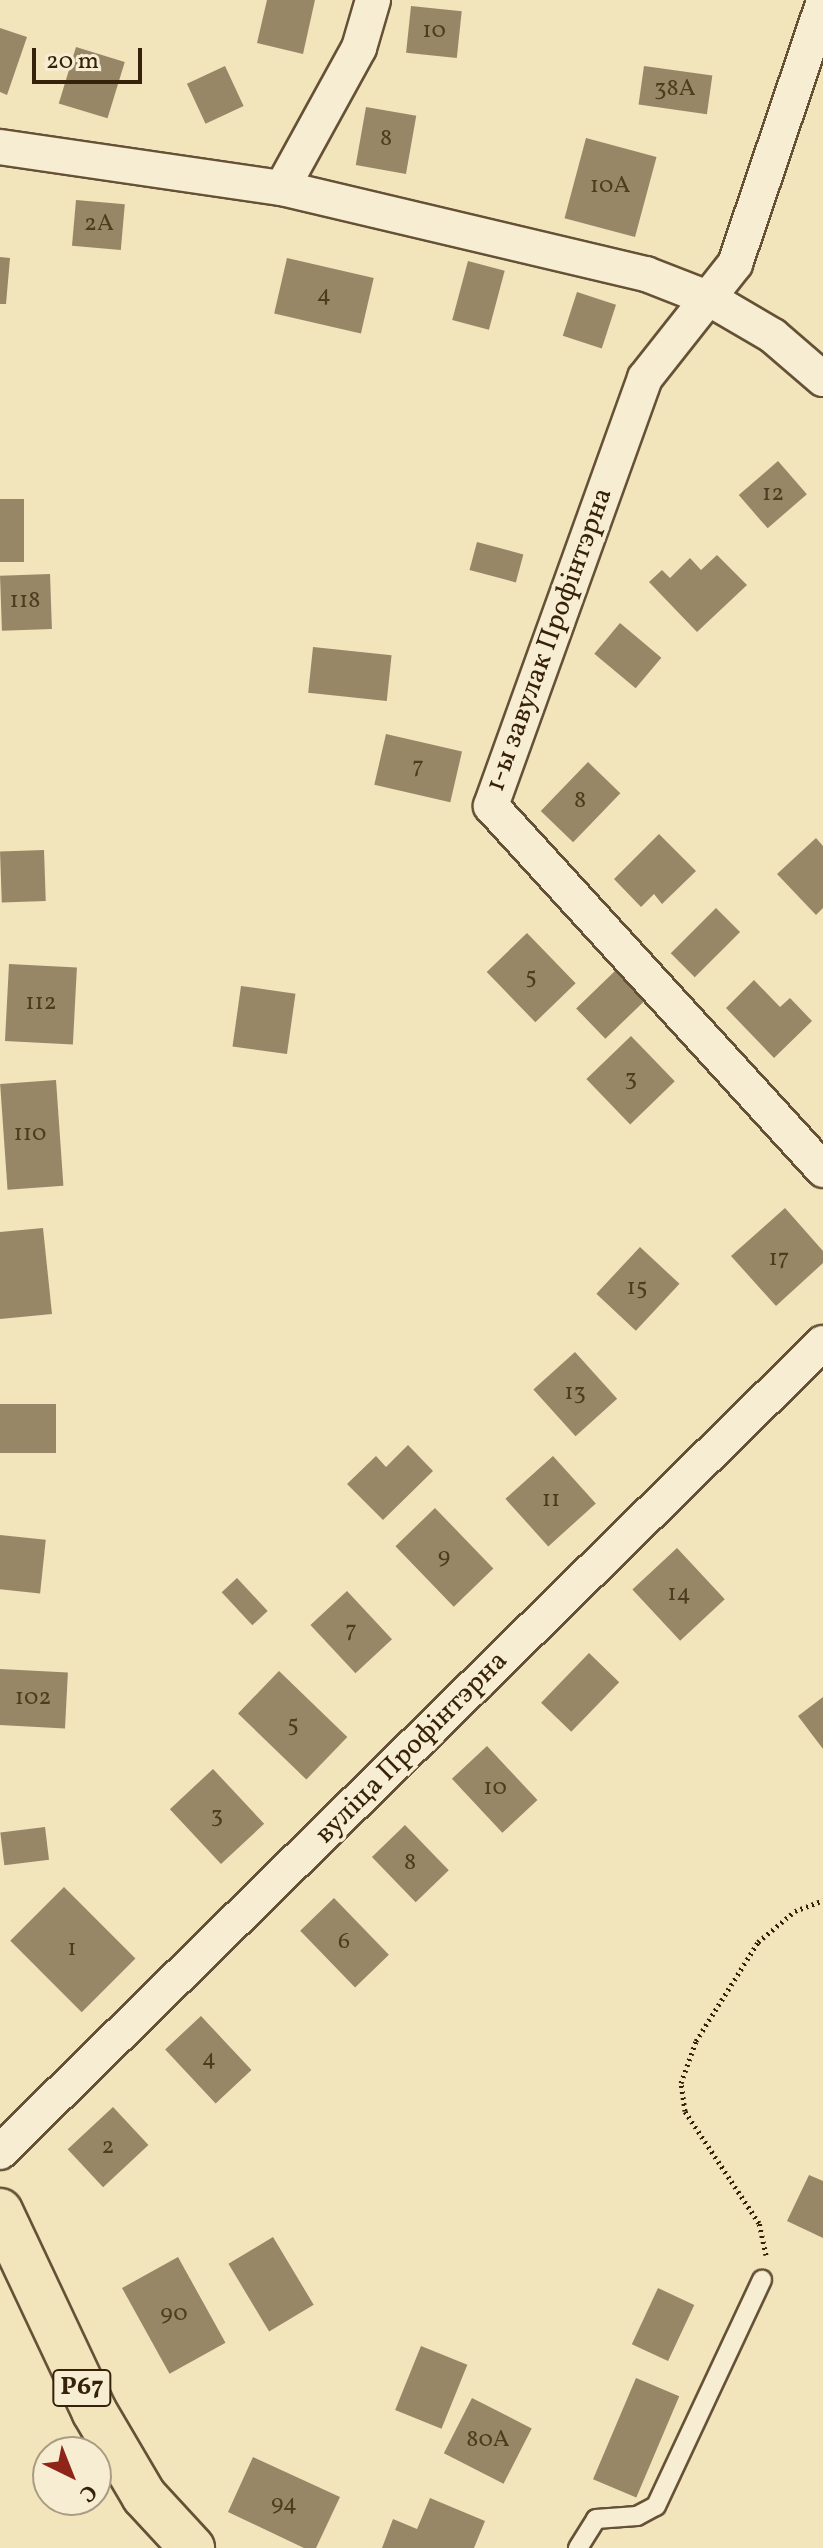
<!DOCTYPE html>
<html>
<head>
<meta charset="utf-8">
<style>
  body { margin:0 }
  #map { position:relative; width:823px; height:2548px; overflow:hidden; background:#f2e4bb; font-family:Vollkorn,serif }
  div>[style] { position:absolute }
  .building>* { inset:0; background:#988766; transform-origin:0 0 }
  .path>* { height:5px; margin-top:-2.5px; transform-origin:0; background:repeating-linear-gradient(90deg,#362209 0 2px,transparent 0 6px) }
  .roads { filter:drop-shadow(2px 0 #655236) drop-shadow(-2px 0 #655236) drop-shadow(0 2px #655236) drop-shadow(0 -2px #655236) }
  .service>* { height:18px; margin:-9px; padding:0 9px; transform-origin:9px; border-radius:9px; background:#f7edd3 }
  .minor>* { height:34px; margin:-17px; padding:0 17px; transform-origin:17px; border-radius:17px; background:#f7edd3 }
  .primary>* { height:44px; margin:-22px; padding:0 22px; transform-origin:22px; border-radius:22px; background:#f2e4bb }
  span { translate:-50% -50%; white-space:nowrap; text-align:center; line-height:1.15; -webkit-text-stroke:7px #f7edd3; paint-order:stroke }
  .number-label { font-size:24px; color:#4e3b20 }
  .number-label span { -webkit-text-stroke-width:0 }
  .shield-label span { padding:2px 6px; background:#f7edd3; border:2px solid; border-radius:6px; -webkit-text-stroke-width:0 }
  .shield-label { font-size:26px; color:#362209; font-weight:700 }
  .street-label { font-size:28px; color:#362209 }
  .north { position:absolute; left:32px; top:2436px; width:80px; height:80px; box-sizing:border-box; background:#f7edd3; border:2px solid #aa9c82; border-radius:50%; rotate:137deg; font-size:22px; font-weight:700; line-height:32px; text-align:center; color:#362209 }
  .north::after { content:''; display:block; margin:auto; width:28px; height:36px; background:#8f2418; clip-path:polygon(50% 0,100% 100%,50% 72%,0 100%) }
  .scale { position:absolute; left:32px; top:48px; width:110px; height:36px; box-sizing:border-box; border:4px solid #362209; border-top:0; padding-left:10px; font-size:24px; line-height:28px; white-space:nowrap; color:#362209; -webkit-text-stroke:6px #f7edd3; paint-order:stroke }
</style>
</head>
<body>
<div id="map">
  <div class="building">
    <i style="clip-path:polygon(267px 0,315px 0,303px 54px,257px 43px)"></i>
    <i style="left:411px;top:6px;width:51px;height:47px;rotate:6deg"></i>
    <i style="clip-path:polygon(0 28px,27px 37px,7px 95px,0 92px)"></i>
    <i style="left:76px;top:47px;width:51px;height:59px;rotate:17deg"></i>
    <i style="left:225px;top:66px;width:44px;height:42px;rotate:65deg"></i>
    <i style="left:644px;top:66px;width:69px;height:39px;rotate:8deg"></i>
    <i style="left:366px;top:107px;width:51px;height:59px;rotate:10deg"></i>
    <i style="left:586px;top:138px;width:73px;height:83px;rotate:15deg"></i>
    <i style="left:76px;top:200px;width:49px;height:46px;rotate:5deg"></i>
    <i style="clip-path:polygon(0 257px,10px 258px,6px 304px,0 304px)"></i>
    <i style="left:287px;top:258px;width:89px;height:57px;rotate:13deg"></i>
    <i style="left:468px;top:261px;width:38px;height:61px;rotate:15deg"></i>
    <i style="left:577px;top:292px;width:41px;height:46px;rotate:18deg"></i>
    <i style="left:778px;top:461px;width:44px;height:52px;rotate:49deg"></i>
    <i style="left:0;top:499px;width:24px;height:63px"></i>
    <i style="left:477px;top:542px;width:48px;height:29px;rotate:15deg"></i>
    <i style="clip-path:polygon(717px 555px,747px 585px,697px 632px,649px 582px,662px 570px,670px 578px,690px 558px,701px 570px)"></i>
    <i style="left:50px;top:574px;width:55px;height:50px;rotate:88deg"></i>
    <i style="left:620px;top:623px;width:54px;height:40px;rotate:40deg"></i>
    <i style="left:313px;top:647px;width:79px;height:46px;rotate:6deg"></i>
    <i style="left:386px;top:734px;width:78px;height:52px;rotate:13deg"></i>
    <i style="left:588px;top:762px;width:45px;height:68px;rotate:44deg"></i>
    <i style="clip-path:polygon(659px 834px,696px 871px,662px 904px,654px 894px,641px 907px,614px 879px)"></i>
    <i style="clip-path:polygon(816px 838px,823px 846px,823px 908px,816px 915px,777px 874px)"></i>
    <i style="left:44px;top:850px;width:51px;height:44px;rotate:88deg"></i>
    <i style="left:716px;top:908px;width:34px;height:64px;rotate:45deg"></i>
    <i style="left:527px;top:933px;width:70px;height:56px;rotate:46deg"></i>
    <i style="left:9px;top:964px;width:68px;height:77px;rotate:3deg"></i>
    <i style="left:615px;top:971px;width:42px;height:54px;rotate:46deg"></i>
    <i style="clip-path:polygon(754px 980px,780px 1007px,790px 998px,812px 1021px,774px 1058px,726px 1008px)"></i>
    <i style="left:241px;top:986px;width:55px;height:61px;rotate:8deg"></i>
    <i style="left:631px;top:1036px;width:63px;height:62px;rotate:46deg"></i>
    <i style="left:56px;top:1080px;width:106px;height:56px;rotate:86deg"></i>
    <i style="clip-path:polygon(785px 1208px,823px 1251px,823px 1263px,776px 1306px,731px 1256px)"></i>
    <i style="clip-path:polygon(43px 1228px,52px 1314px,0 1319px,0 1232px)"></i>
    <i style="left:640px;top:1247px;width:54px;height:64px;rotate:43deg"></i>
    <i style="left:575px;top:1352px;width:63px;height:56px;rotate:48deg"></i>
    <i style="left:0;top:1404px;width:56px;height:49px"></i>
    <i style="clip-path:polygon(408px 1445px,433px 1471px,383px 1520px,347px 1484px,376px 1456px,386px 1467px)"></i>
    <i style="left:553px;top:1456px;width:64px;height:64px;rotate:48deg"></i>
    <i style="left:435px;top:1508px;width:84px;height:55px;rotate:46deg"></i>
    <i style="left:0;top:1535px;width:46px;height:54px;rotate:6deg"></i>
    <i style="left:677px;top:1548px;width:70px;height:61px;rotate:47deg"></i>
    <i style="left:237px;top:1578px;width:45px;height:21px;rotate:47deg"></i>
    <i style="left:347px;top:1591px;width:66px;height:50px;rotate:47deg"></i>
    <i style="left:589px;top:1653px;width:42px;height:69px;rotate:44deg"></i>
    <i style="left:0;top:1669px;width:68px;height:56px;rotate:3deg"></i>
    <i style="left:279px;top:1671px;width:95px;height:59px;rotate:44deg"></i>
    <i style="clip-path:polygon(823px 1697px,823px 1749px,798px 1716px)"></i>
    <i style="left:487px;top:1746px;width:74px;height:48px;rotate:47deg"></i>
    <i style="left:213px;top:1769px;width:75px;height:59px;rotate:47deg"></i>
    <i style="left:405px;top:1825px;width:63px;height:46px;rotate:46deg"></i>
    <i style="left:45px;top:1827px;width:33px;height:45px;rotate:83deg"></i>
    <i style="left:64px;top:1887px;width:101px;height:76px;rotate:45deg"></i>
    <i style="left:334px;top:1898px;width:79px;height:47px;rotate:46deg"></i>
    <i style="left:201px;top:2016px;width:74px;height:49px;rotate:47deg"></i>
    <i style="left:113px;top:2107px;width:52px;height:62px;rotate:47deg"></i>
    <i style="clip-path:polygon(809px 2175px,823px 2181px,823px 2238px,787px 2221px)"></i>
    <i style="left:273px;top:2237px;width:79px;height:52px;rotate:59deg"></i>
    <i style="left:178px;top:2257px;width:98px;height:64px;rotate:61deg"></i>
    <i style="left:658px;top:2288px;width:40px;height:62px;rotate:25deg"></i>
    <i style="left:421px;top:2346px;width:50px;height:69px;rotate:22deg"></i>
    <i style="left:636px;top:2378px;width:47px;height:110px;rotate:23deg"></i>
    <i style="left:472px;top:2398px;width:67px;height:62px;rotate:27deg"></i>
    <i style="clip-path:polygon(253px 2457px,340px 2497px,316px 2548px,304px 2548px,228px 2512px)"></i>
    <i style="clip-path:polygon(430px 2498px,485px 2521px,474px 2548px,382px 2548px,393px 2519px,417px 2529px)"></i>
  </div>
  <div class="path">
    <i style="left:766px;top:2255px;width:33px;rotate:-102deg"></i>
    <i style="left:759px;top:2223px;width:134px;rotate:-123.5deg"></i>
    <i style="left:685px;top:2111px;width:28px;rotate:-98deg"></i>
    <i style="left:681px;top:2083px;width:45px;rotate:-70.3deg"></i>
    <i style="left:696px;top:2041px;width:117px;rotate:-57.9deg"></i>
    <i style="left:758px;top:1942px;width:48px;rotate:-40deg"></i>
    <i style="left:795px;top:1911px;width:30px;rotate:-21deg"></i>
  </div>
  <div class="roads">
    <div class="service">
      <i style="left:578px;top:2548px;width:34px;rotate:-58deg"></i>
      <i style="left:596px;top:2519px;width:41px;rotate:-4.2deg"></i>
      <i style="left:637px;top:2516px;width:21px;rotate:-28deg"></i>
      <i style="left:656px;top:2506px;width:250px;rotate:-64.9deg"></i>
    </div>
    <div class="minor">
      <i style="left:823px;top:4px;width:274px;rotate:108.7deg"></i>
      <i style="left:735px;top:264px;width:145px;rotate:128.3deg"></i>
      <i style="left:645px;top:378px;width:455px;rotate:109.8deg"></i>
      <i style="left:491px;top:806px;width:493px;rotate:47.6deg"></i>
      <i style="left:0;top:147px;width:285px;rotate:8.3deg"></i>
      <i style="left:282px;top:188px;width:374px;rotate:13.3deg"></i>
      <i style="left:646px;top:274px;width:69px;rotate:21.3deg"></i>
      <i style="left:710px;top:299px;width:73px;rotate:30.4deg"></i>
      <i style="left:773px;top:336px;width:66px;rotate:40.7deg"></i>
      <i style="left:282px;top:188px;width:160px;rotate:-61.2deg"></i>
      <i style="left:359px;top:48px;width:50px;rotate:-73.7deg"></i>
      <i style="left:0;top:2152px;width:1154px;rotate:-44.51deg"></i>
    </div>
    <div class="primary">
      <i style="left:0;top:2211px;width:221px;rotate:64.8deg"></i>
      <i style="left:94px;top:2411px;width:99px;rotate:59.5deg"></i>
      <i style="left:144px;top:2496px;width:71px;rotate:47.3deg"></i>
    </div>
  </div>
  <div class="number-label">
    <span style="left:434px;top:32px">10</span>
    <span style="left:675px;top:90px">38А</span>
    <span style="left:386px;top:140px">8</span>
    <span style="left:610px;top:187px">10А</span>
    <span style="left:99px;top:225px">2А</span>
    <span style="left:324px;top:296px">4</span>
    <span style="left:773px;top:495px">12</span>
    <span style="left:25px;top:602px">118</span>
    <span style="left:418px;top:768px">7</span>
    <span style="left:580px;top:802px">8</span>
    <span style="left:531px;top:978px">5</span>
    <span style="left:41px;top:1004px">112</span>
    <span style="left:631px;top:1080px">3</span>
    <span style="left:30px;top:1135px">110</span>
    <span style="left:779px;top:1260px">17</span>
    <span style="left:637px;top:1289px">15</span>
    <span style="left:575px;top:1394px">13</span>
    <span style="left:551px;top:1501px">11</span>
    <span style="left:444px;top:1558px">9</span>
    <span style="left:679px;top:1595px">14</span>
    <span style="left:351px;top:1632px">7</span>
    <span style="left:33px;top:1699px">102</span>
    <span style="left:293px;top:1726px">5</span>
    <span style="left:495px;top:1789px">10</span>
    <span style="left:217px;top:1817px">3</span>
    <span style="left:410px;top:1864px">8</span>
    <span style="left:344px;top:1943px">6</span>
    <span style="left:72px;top:1950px">1</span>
    <span style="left:209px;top:2060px">4</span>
    <span style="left:108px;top:2148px">2</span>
    <span style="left:174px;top:2315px">90</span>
    <span style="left:488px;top:2441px">80А</span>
    <span style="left:284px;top:2505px">94</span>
  </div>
  <div class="shield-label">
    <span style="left:82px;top:2388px">Р67</span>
  </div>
  <div class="street-label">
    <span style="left:550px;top:640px;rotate:-70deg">1-ы завулак Профінтэрна</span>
    <span style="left:412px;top:1748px;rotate:-45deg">вуліца Профінтэрна</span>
  </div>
  <div class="north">С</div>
  <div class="scale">20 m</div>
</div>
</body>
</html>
